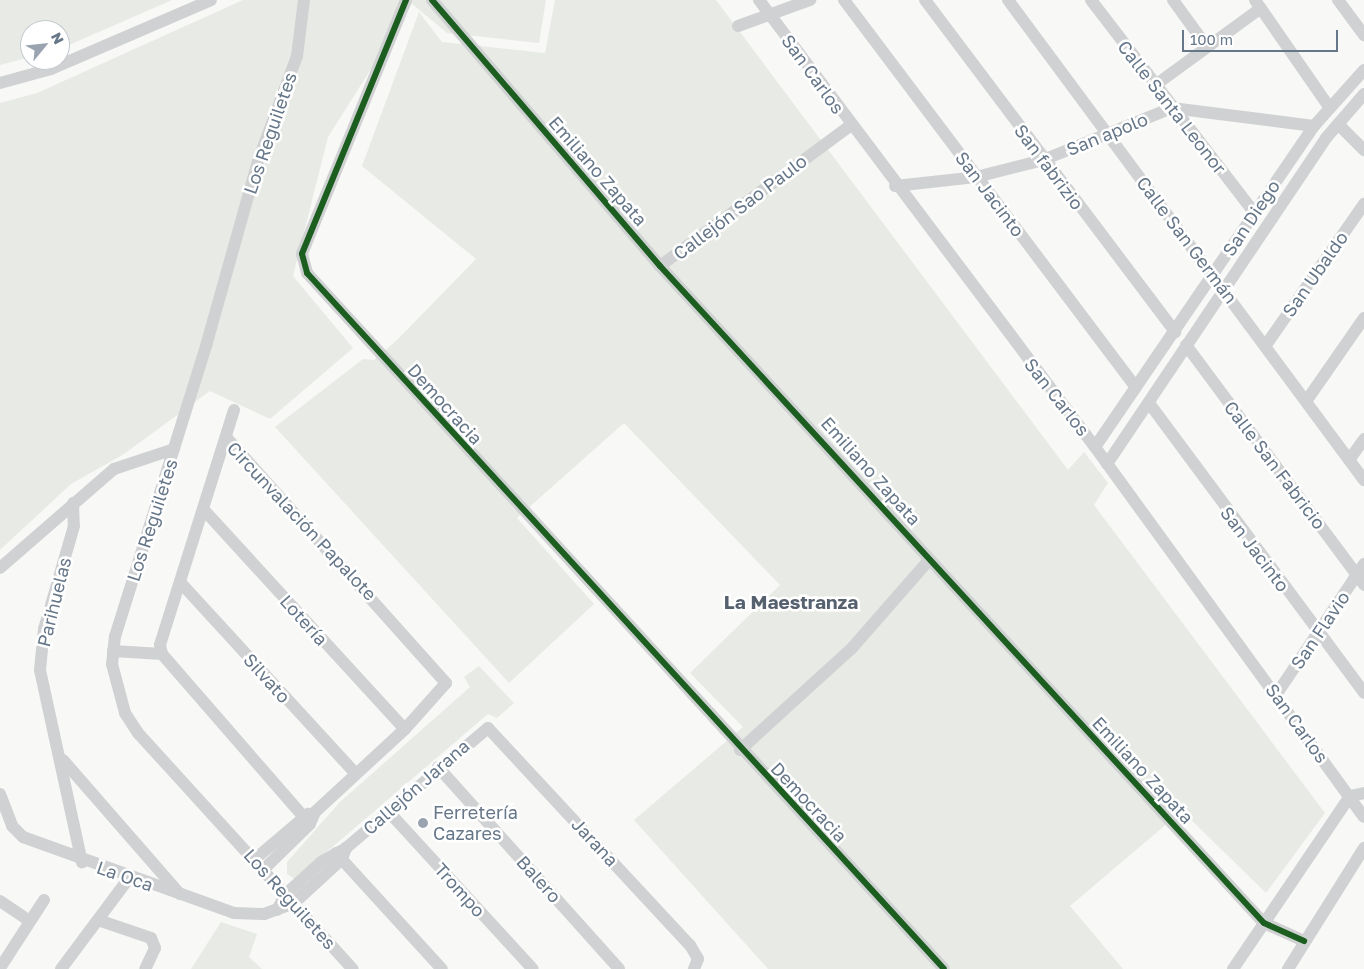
<!DOCTYPE html>
<html>
<head>
<meta charset="utf-8">
<style>
  body { margin:0 }
  #map { position:relative; width:1364px; height:969px; overflow:hidden; background:#f8f8f7; font-family:"Golos Text",sans-serif }
  div>[style] { position:absolute }
  .green>* { inset:0; background:#e8ebe5 }
  .minor>* { height:12px; margin:-6px; padding:0 6px; transform-origin:6px; border-radius:6px; background:#d0d1d2 }
  .cycleway>* { height:6px; margin:-3px; padding:0 3px; transform-origin:3px; border-radius:3px; background:#1b5e20 }
  .dots>* { width:14px; height:14px; translate:-50% -50%; box-sizing:border-box; border:2px solid #fff; border-radius:50% }
  span { translate:-50% -50%; white-space:nowrap; text-align:center; line-height:1.15; -webkit-text-stroke:5px #fff; paint-order:stroke }
  .street-label { font-size:18px; color:#667789 }
  .poi-label { font-size:18px; color:#667789 }
  .left { translate:0 -50%; text-align:left }
  .neighbourhood-label { font-size:19px; color:#55616e; font-weight:700 }
  .north { position:absolute; left:20px; top:20px; width:50px; height:50px; box-sizing:border-box; background:#fff; border:1px solid #c2c9d0; border-radius:50%; rotate:62deg; font-size:14px; font-weight:700; line-height:20px; text-align:center; color:#667789 }
  .north::after { content:''; display:block; margin:auto; width:18px; height:22px; background:#99a4b0; clip-path:polygon(50% 0,100% 100%,50% 72%,0 100%) }
  .scale { position:absolute; left:1182px; top:30px; width:156px; height:22px; box-sizing:border-box; border:2px solid #667789; border-top:0; padding-left:6px; font-size:15px; line-height:18px; white-space:nowrap; color:#667789; -webkit-text-stroke:4px #fff; paint-order:stroke }
</style>
</head>
<body>
<div id="map">
  <div class="green">
    <i style="clip-path:polygon(0 0,172px 0,60px 49px,60px 30px,30px 30px,30px 57px,0 65px)"></i>
    <i style="clip-path:polygon(243px 0,546px 0,539px 43px,447px 33px,412px 4px,328px 137px,293px 276px,353px 348px,270px 419px,210px 391px,124px 454px,71px 484px,0 550px,0 103px,37px 93px)"></i>
    <i style="clip-path:polygon(555px 0,716px 0,1068px 470px,1084px 452px,1108px 483px,1094px 505px,1325px 813px,1266px 893px,1182px 811px,1070px 906px,1123px 969px,768px 969px,634px 820px,743px 727px,690px 673px,780px 585px,624px 423px,517px 518px,594px 604px,509px 683px,275px 427px,363px 359px,374px 360px,398px 339px,476px 259px,362px 166px,419px 12px,442px 42px,545px 53px)"></i>
    <i style="clip-path:polygon(479px 666px,514px 703px,497px 718px,488px 714px,295px 879px,287px 874px,287px 862px,340px 802px,470px 687px,464px 677px)"></i>
    <i style="clip-path:polygon(221px 922px,257px 934px,249px 957px,262px 969px,191px 969px)"></i>
  </div>
  <div class="minor">
    <i style="left:304px;top:0;width:56px;rotate:97.1deg"></i>
    <i style="left:297px;top:56px;width:112px;rotate:110.4deg"></i>
    <i style="left:258px;top:161px;width:189px;rotate:105.7deg"></i>
    <i style="left:207px;top:343px;width:307px;rotate:107.4deg"></i>
    <i style="left:115px;top:636px;width:28px;rotate:96deg"></i>
    <i style="left:112px;top:664px;width:51px;rotate:75.1deg"></i>
    <i style="left:125px;top:713px;width:24px;rotate:57deg"></i>
    <i style="left:138px;top:733px;width:319px;rotate:47.7deg"></i>
    <i style="left:406px;top:0;width:274px;rotate:112.3deg"></i>
    <i style="left:302px;top:254px;width:20px;rotate:75deg"></i>
    <i style="left:307px;top:273px;width:943px;rotate:47.53deg"></i>
    <i style="left:432px;top:0;width:350px;rotate:49.4deg"></i>
    <i style="left:660px;top:266px;width:892px;rotate:47.41deg"></i>
    <i style="left:1264px;top:923px;width:44px;rotate:24.2deg"></i>
    <i style="left:759px;top:0;width:559px;rotate:53.07deg"></i>
    <i style="left:1095px;top:447px;width:457px;rotate:54deg"></i>
    <i style="left:844px;top:0;width:485px;rotate:53deg"></i>
    <i style="left:925px;top:0;width:416px;rotate:53deg"></i>
    <i style="left:1008px;top:0;width:598px;rotate:53.44deg"></i>
    <i style="left:1091px;top:0;width:270px;rotate:52.5deg"></i>
    <i style="left:1173px;top:0;width:58px;rotate:54.1deg"></i>
    <i style="left:1255px;top:0;width:130px;rotate:55.3deg"></i>
    <i style="left:1338px;top:0;width:44px;rotate:53.4deg"></i>
    <i style="left:738px;top:26px;width:77px;rotate:-19.9deg"></i>
    <i style="left:0;top:83px;width:53px;rotate:-15.4deg"></i>
    <i style="left:51px;top:69px;width:174px;rotate:-23.3deg"></i>
    <i style="left:1154px;top:86px;width:132px;rotate:-36.1deg"></i>
    <i style="left:1338px;top:124px;width:37px;rotate:45deg"></i>
    <i style="left:895px;top:186px;width:81px;rotate:-6.3deg"></i>
    <i style="left:976px;top:177px;width:69px;rotate:-14.2deg"></i>
    <i style="left:1043px;top:160px;width:139px;rotate:-22deg"></i>
    <i style="left:1172px;top:108px;width:143px;rotate:7.2deg"></i>
    <i style="left:660px;top:266px;width:236px;rotate:-36.4deg"></i>
    <i style="left:1186px;top:345px;width:299px;rotate:53.4deg"></i>
    <i style="left:1266px;top:345px;width:172px;rotate:-55.2deg"></i>
    <i style="left:1307px;top:400px;width:100px;rotate:-55.2deg"></i>
    <i style="left:1149px;top:403px;width:361px;rotate:53.4deg"></i>
    <i style="left:234px;top:410px;width:246px;rotate:107.5deg"></i>
    <i style="left:160px;top:645px;width:9px;rotate:77deg"></i>
    <i style="left:162px;top:654px;width:225px;rotate:49deg"></i>
    <i style="left:226px;top:437px;width:330px;rotate:48.2deg"></i>
    <i style="left:446px;top:683px;width:62px;rotate:131.7deg"></i>
    <i style="left:405px;top:729px;width:122px;rotate:137.3deg"></i>
    <i style="left:315px;top:812px;width:13px;rotate:113deg"></i>
    <i style="left:310px;top:824px;width:63px;rotate:135.6deg"></i>
    <i style="left:1095px;top:447px;width:389px;rotate:-55.7deg"></i>
    <i style="left:1314px;top:126px;width:75px;rotate:-48.2deg"></i>
    <i style="left:1349px;top:460px;width:26px;rotate:-54deg"></i>
    <i style="left:1107px;top:464px;width:393px;rotate:-56.1deg"></i>
    <i style="left:1326px;top:138px;width:58px;rotate:-49.2deg"></i>
    <i style="left:73px;top:503px;width:23px;rotate:88deg"></i>
    <i style="left:74px;top:526px;width:107px;rotate:106.2deg"></i>
    <i style="left:44px;top:629px;width:41px;rotate:95.6deg"></i>
    <i style="left:40px;top:670px;width:197px;rotate:77.7deg"></i>
    <i style="left:204px;top:510px;width:297px;rotate:47.5deg"></i>
    <i style="left:0;top:568px;width:151px;rotate:-41deg"></i>
    <i style="left:114px;top:469px;width:63px;rotate:-18.4deg"></i>
    <i style="left:180px;top:582px;width:259px;rotate:47.5deg"></i>
    <i style="left:113px;top:651px;width:49px;rotate:3.5deg"></i>
    <i style="left:1276px;top:695px;width:158px;rotate:-56.1deg"></i>
    <i style="left:740px;top:750px;width:151px;rotate:-42.3deg"></i>
    <i style="left:852px;top:648px;width:118px;rotate:-48.8deg"></i>
    <i style="left:63px;top:760px;width:178px;rotate:48.9deg"></i>
    <i style="left:438px;top:767px;width:271px;rotate:48.1deg"></i>
    <i style="left:0;top:794px;width:34px;rotate:69deg"></i>
    <i style="left:12px;top:826px;width:16px;rotate:45deg"></i>
    <i style="left:23px;top:837px;width:224px;rotate:19.8deg"></i>
    <i style="left:234px;top:913px;width:30px;rotate:2deg"></i>
    <i style="left:264px;top:914px;width:32px;rotate:-20deg"></i>
    <i style="left:294px;top:903px;width:65px;rotate:-42.5deg"></i>
    <i style="left:342px;top:859px;width:12px;rotate:-70deg"></i>
    <i style="left:388px;top:811px;width:214px;rotate:47.5deg"></i>
    <i style="left:336px;top:853px;width:157px;rotate:47.6deg"></i>
    <i style="left:255px;top:859px;width:70px;rotate:-40.3deg"></i>
    <i style="left:0;top:901px;width:36px;rotate:34deg"></i>
    <i style="left:277px;top:910px;width:18px;rotate:-61deg"></i>
    <i style="left:286px;top:894px;width:47px;rotate:-42.4deg"></i>
    <i style="left:321px;top:862px;width:29px;rotate:-29deg"></i>
    <i style="left:346px;top:848px;width:186px;rotate:-40.2deg"></i>
    <i style="left:488px;top:728px;width:296px;rotate:47.1deg"></i>
    <i style="left:690px;top:945px;width:16px;rotate:60deg"></i>
    <i style="left:698px;top:959px;width:11px;rotate:112deg"></i>
    <i style="left:98px;top:920px;width:56px;rotate:18.8deg"></i>
    <i style="left:151px;top:938px;width:11px;rotate:68deg"></i>
    <i style="left:155px;top:948px;width:23px;rotate:115deg"></i>
    <i style="left:0;top:968px;width:81px;rotate:-57.1deg"></i>
    <i style="left:61px;top:969px;width:114px;rotate:-53.2deg"></i>
    <i style="left:1233px;top:969px;width:209px;rotate:-55.9deg"></i>
    <i style="left:1350px;top:796px;width:14px;rotate:-12deg"></i>
    <i style="left:1288px;top:969px;width:143px;rotate:-57.9deg"></i>
  </div>
  <div class="cycleway">
    <i style="left:406px;top:0;width:274px;rotate:112.3deg"></i>
    <i style="left:302px;top:254px;width:20px;rotate:75deg"></i>
    <i style="left:307px;top:273px;width:943px;rotate:47.53deg"></i>
    <i style="left:432px;top:0;width:350px;rotate:49.4deg"></i>
    <i style="left:660px;top:266px;width:892px;rotate:47.41deg"></i>
    <i style="left:1264px;top:923px;width:44px;rotate:24.2deg"></i>
  </div>
  <div class="dots">
    <i style="left:423px;top:823px;background:#99a4b0"></i>
  </div>
  <div class="street-label">
    <span style="left:813px;top:74px;rotate:54deg">San Carlos</span>
    <span style="left:1172px;top:107px;rotate:52deg">Calle Santa Leonor</span>
    <span style="left:270px;top:133px;rotate:-71deg">Los Reguiletes</span>
    <span style="left:1107px;top:134px;rotate:-22deg">San apolo</span>
    <span style="left:1049px;top:167px;rotate:53deg">San fabrizio</span>
    <span style="left:598px;top:171px;rotate:49deg">Emiliano Zapata</span>
    <span style="left:990px;top:194px;rotate:53deg">San Jacinto</span>
    <span style="left:740px;top:207px;rotate:-37deg">Callejón Sao Paulo</span>
    <span style="left:1251px;top:218px;rotate:-56deg">San Diego</span>
    <span style="left:1187px;top:240px;rotate:53deg">Calle San Germán</span>
    <span style="left:1315px;top:274px;rotate:-55deg">San Ubaldo</span>
    <span style="left:1057px;top:397px;rotate:52deg">San Carlos</span>
    <span style="left:445px;top:404px;rotate:48deg">Democracia</span>
    <span style="left:1275px;top:465px;rotate:53deg">Calle San Fabricio</span>
    <span style="left:871px;top:471px;rotate:48deg">Emiliano Zapata</span>
    <span style="left:152px;top:520px;rotate:-72deg">Los Reguiletes</span>
    <span style="left:302px;top:521px;rotate:47deg">Circunvalación Papalote</span>
    <span style="left:1255px;top:549px;rotate:53deg">San Jacinto</span>
    <span style="left:54px;top:602px;rotate:-76deg">Parihuelas</span>
    <span style="left:304px;top:620px;rotate:48deg">Lotería</span>
    <span style="left:1320px;top:630px;rotate:-56deg">San Flavio</span>
    <span style="left:267px;top:678px;rotate:48deg">Silvato</span>
    <span style="left:1297px;top:723px;rotate:54deg">San Carlos</span>
    <span style="left:1143px;top:770px;rotate:47deg">Emiliano Zapata</span>
    <span style="left:416px;top:787px;rotate:-41deg">Callejón Jarana</span>
    <span style="left:809px;top:802px;rotate:47deg">Democracia</span>
    <span style="left:595px;top:842px;rotate:47deg">Jarana</span>
    <span style="left:125px;top:876px;rotate:19deg">La Oca</span>
    <span style="left:539px;top:879px;rotate:48deg">Balero</span>
    <span style="left:460px;top:890px;rotate:48deg">Trompo</span>
    <span style="left:290px;top:899px;rotate:48deg">Los Reguiletes</span>
  </div>
  <div class="poi-label">
    <span class="left" style="left:433px;top:823px">Ferretería<br>Cazares</span>
  </div>
  <div class="neighbourhood-label">
    <span style="left:791px;top:602px">La Maestranza</span>
  </div>
  <div class="north">N</div>
  <div class="scale">100 m</div>
</div>
</body>
</html>
